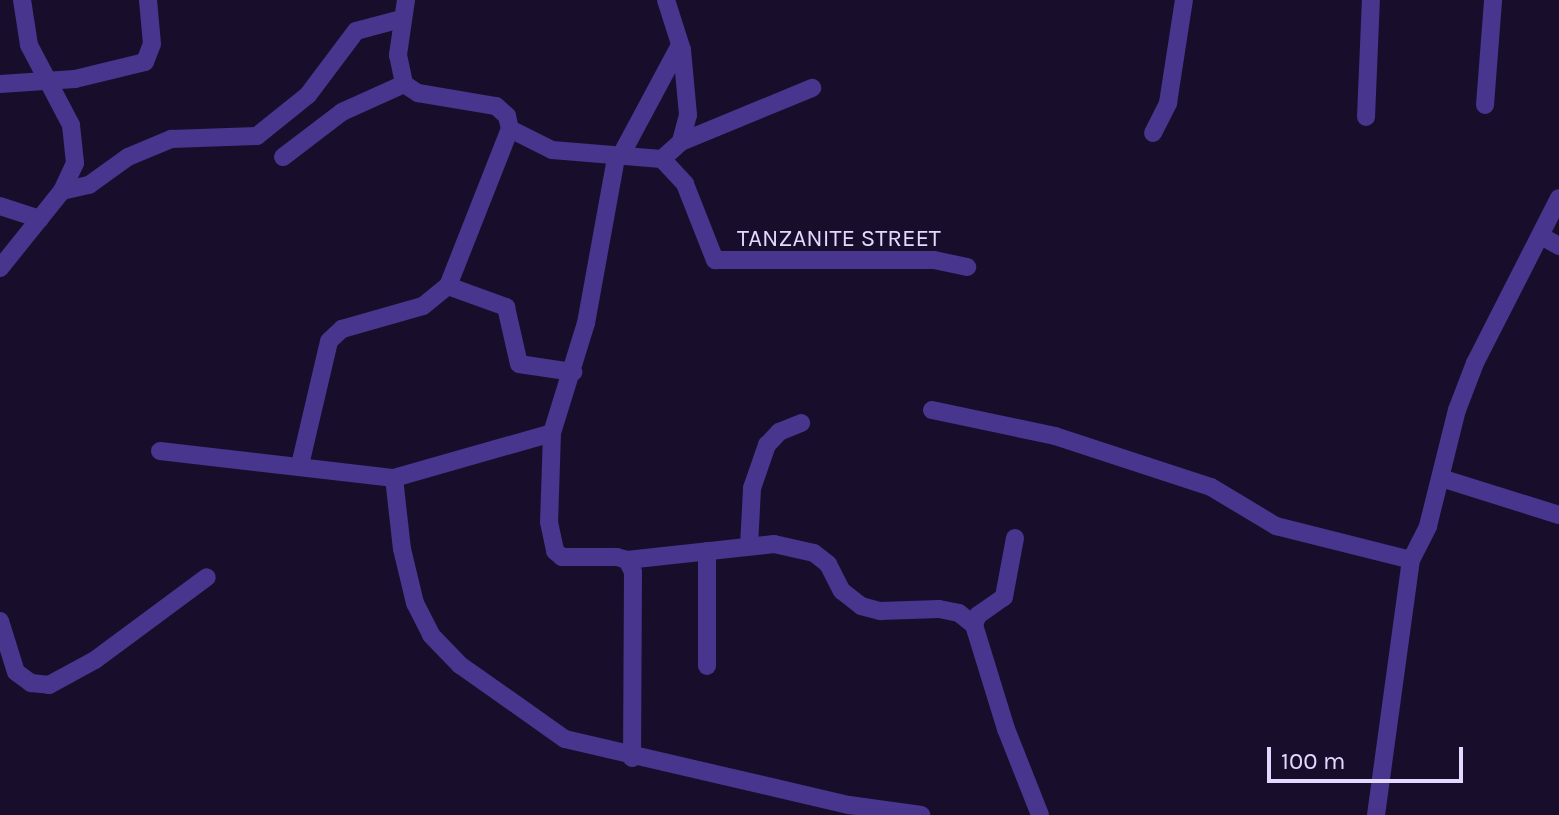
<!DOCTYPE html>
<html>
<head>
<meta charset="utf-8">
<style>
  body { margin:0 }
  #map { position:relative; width:1559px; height:815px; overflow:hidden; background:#180e2b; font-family:Karla,sans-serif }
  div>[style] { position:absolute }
  .minor>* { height:18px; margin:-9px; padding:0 9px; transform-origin:9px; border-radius:9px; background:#47358e }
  span { translate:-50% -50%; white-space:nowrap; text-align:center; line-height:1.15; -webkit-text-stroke:6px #180e2b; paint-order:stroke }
  .street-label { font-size:24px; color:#e3d8ff }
  .scale { position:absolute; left:1267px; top:747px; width:196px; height:36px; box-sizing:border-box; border:4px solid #e3d8ff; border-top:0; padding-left:10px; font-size:24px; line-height:28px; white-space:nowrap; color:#e3d8ff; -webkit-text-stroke:6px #180e2b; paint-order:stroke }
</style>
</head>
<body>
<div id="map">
  <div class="minor">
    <i style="left:406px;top:0;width:56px;rotate:98.3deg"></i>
    <i style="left:398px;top:55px;width:30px;rotate:78deg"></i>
    <i style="left:404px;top:84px;width:17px;rotate:33deg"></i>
    <i style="left:418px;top:93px;width:79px;rotate:9.5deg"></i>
    <i style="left:496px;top:106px;width:15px;rotate:42deg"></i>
    <i style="left:507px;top:116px;width:13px;rotate:77deg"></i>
    <i style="left:510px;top:129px;width:47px;rotate:26.6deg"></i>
    <i style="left:552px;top:150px;width:110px;rotate:4.7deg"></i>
    <i style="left:662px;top:159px;width:34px;rotate:47deg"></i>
    <i style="left:685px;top:184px;width:82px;rotate:68.5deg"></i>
    <i style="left:715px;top:260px;width:219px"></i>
    <i style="left:934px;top:260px;width:34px;rotate:12deg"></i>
    <i style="left:666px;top:0;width:52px;rotate:72.3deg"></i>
    <i style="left:682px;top:50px;width:65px;rotate:84.7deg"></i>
    <i style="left:688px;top:115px;width:28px;rotate:105deg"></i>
    <i style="left:0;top:84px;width:75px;rotate:-3.8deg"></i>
    <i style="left:75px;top:79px;width:72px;rotate:-13.7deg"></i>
    <i style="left:145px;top:62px;width:19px;rotate:-69deg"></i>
    <i style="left:152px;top:44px;width:44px;rotate:-95.2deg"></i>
    <i style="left:1485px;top:105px;width:105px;rotate:-85.6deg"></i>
    <i style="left:1366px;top:117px;width:117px;rotate:-87.6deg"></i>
    <i style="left:1153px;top:133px;width:34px;rotate:-63deg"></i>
    <i style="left:1168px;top:103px;width:104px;rotate:-81.2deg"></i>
    <i style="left:283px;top:157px;width:74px;rotate:-37.3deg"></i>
    <i style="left:342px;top:112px;width:68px;rotate:-24.3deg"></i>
    <i style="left:620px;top:157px;width:125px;rotate:-61.8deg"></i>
    <i style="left:616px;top:158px;width:168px;rotate:100.3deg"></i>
    <i style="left:586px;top:323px;width:115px;rotate:107.2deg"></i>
    <i style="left:552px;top:433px;width:89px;rotate:91.9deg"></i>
    <i style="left:549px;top:522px;width:30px;rotate:78deg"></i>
    <i style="left:555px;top:551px;width:9px;rotate:41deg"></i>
    <i style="left:562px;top:557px;width:55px"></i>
    <i style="left:617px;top:557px;width:10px;rotate:17deg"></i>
    <i style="left:627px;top:560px;width:13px;rotate:63deg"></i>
    <i style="left:633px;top:572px;width:186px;rotate:90.3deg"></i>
    <i style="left:662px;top:159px;width:25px;rotate:-42deg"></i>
    <i style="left:681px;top:142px;width:142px;rotate:-22.4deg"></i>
    <i style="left:62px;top:191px;width:28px;rotate:-13deg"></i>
    <i style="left:89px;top:185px;width:48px;rotate:-35.7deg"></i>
    <i style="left:128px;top:157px;width:47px;rotate:-22.7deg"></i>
    <i style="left:171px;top:139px;width:86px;rotate:-2deg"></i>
    <i style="left:257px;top:136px;width:65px;rotate:-38.8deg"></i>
    <i style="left:308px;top:95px;width:80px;rotate:-53.1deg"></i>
    <i style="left:356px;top:31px;width:47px;rotate:-14.9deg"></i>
    <i style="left:0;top:206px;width:42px;rotate:18deg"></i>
    <i style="left:1541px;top:236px;width:21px;rotate:29deg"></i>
    <i style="left:0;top:268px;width:99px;rotate:-51.2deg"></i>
    <i style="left:62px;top:191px;width:31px;rotate:-65deg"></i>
    <i style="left:75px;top:163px;width:38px;rotate:-96deg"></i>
    <i style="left:71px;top:125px;width:90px;rotate:-117.7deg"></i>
    <i style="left:29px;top:45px;width:46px;rotate:-98.8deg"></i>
    <i style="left:448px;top:286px;width:62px;rotate:19.9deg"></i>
    <i style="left:506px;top:307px;width:58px;rotate:77.2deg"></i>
    <i style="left:519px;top:364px;width:55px;rotate:8.4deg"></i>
    <i style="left:932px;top:410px;width:126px;rotate:11.9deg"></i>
    <i style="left:1055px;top:436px;width:164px;rotate:18.1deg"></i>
    <i style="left:1211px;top:487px;width:76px;rotate:31deg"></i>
    <i style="left:1276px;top:526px;width:139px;rotate:14.1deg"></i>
    <i style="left:160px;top:451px;width:236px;rotate:6.6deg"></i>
    <i style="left:394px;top:478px;width:71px;rotate:83.6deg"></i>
    <i style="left:402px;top:549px;width:56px;rotate:76.5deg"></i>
    <i style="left:415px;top:603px;width:36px;rotate:63deg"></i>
    <i style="left:431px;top:635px;width:42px;rotate:46deg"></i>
    <i style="left:460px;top:665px;width:128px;rotate:35.2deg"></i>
    <i style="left:565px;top:739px;width:292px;rotate:13.1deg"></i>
    <i style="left:849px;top:805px;width:73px;rotate:7.9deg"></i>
    <i style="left:300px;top:465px;width:127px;rotate:-76.8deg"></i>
    <i style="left:329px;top:341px;width:18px;rotate:-43deg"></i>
    <i style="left:342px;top:329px;width:84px;rotate:-15.9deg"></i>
    <i style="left:423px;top:306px;width:32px;rotate:-39deg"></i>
    <i style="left:448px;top:286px;width:169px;rotate:-68.5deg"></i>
    <i style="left:394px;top:478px;width:164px;rotate:-15.9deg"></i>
    <i style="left:1441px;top:478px;width:124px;rotate:17.4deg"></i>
    <i style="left:1015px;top:538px;width:60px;rotate:100.6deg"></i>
    <i style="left:1004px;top:597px;width:32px;rotate:145deg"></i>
    <i style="left:978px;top:615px;width:11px;rotate:112deg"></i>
    <i style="left:974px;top:625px;width:109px;rotate:72.9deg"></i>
    <i style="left:1006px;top:729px;width:92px;rotate:68.4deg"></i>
    <i style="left:749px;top:546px;width:58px;rotate:-87deg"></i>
    <i style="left:752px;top:488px;width:46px;rotate:-70.8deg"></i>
    <i style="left:767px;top:445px;width:18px;rotate:-47deg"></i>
    <i style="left:779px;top:432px;width:24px;rotate:-22deg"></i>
    <i style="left:627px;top:560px;width:148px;rotate:-6.2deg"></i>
    <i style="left:774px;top:544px;width:41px;rotate:12.7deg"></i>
    <i style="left:814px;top:553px;width:18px;rotate:38deg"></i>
    <i style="left:828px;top:564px;width:30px;rotate:63deg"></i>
    <i style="left:842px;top:591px;width:24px;rotate:38deg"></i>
    <i style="left:861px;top:606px;width:20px;rotate:15deg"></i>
    <i style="left:880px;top:611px;width:59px;rotate:-1.9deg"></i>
    <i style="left:939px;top:609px;width:20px;rotate:11deg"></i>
    <i style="left:959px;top:613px;width:19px;rotate:39deg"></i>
    <i style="left:0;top:621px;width:53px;rotate:72.6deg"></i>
    <i style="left:16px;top:672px;width:19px;rotate:36deg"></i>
    <i style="left:31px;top:683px;width:18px;rotate:6deg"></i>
    <i style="left:49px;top:685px;width:52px;rotate:-28.5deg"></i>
    <i style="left:95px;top:660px;width:139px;rotate:-36.5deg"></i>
    <i style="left:707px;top:666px;width:115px;rotate:-90deg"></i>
    <i style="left:1376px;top:815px;width:257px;rotate:-82.2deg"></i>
    <i style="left:1411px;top:560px;width:38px;rotate:-63deg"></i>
    <i style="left:1428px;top:526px;width:120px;rotate:-76deg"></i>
    <i style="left:1457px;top:410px;width:50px;rotate:-69deg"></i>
    <i style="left:1475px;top:363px;width:185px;rotate:-63deg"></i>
  </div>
  <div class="street-label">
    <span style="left:839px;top:239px">TANZANITE STREET</span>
  </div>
  <div class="scale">100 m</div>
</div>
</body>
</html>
